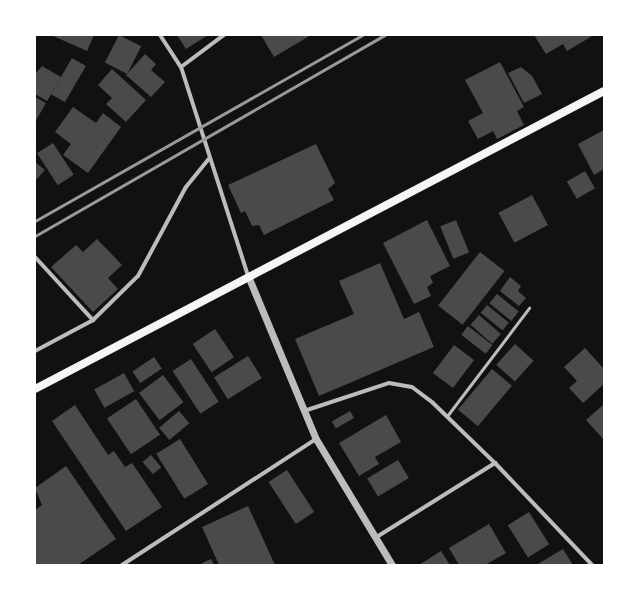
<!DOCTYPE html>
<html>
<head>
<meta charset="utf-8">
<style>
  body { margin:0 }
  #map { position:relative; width:639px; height:600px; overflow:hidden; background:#111; font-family:"DM Sans",sans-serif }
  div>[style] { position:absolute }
  .building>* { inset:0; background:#4a4a4a; transform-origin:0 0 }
  .service>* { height:3px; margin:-1.5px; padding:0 1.5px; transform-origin:1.5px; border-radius:1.5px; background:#bcbcbc }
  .minor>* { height:4px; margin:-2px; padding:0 2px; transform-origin:2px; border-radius:2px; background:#bcbcbc }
  .tertiary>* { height:7px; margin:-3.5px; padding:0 3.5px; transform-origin:3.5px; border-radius:3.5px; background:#bcbcbc }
  .secondary>* { height:8px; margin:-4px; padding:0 4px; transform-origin:4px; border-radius:4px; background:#f5f5f5 }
  .rail>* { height:3px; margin:-1.5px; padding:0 1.5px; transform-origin:1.5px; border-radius:1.5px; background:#9a9a9a }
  span { translate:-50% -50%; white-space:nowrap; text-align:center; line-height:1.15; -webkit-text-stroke:3px #fff; paint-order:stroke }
  .frame { position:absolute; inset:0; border:36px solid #fff; pointer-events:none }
</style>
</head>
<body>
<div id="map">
  <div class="building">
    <i style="clip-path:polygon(51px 35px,94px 35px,87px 51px)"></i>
    <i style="left:119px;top:35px;width:25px;height:31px;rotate:27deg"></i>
    <i style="clip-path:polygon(177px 35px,208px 35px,186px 49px)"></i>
    <i style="clip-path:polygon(261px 35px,311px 35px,274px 57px)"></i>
    <i style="clip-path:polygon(534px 35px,594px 35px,567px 51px,563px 44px,546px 54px)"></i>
    <i style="clip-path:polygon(145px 54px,156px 64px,151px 70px,165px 82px,151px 97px,126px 75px)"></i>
    <i style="left:72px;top:58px;width:16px;height:42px;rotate:30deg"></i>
    <i style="clip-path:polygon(500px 62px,524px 107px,517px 111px,524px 125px,497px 139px,493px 131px,478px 139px,468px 121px,483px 113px,465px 80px)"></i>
    <i style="clip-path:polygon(42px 66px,61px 77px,47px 101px,35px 94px,35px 74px)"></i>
    <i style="clip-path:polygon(521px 67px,532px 76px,542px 94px,524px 103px,508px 73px)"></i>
    <i style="clip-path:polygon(112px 69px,146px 100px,126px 122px,106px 104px,112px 98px,98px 85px)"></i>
    <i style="clip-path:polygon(35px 97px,46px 103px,35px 122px)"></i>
    <i style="clip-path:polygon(73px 107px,96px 123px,103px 113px,121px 127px,88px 173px,63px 155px,71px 144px,55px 132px)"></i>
    <i style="clip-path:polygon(604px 130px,604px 169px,594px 175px,578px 144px)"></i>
    <i style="left:53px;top:143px;width:38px;height:19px;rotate:57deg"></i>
    <i style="clip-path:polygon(316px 144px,335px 183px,328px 189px,334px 200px,264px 235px,259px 225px,252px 226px,245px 211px,241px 213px,228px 185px)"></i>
    <i style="clip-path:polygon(35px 162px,45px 170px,35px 181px)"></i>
    <i style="left:585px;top:171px;width:20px;height:21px;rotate:60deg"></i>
    <i style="left:532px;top:195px;width:34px;height:38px;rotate:62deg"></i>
    <i style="clip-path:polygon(427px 220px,450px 266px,430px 276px,433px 283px,427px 287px,431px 296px,414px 304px,383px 243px)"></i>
    <i style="left:456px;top:220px;width:35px;height:17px;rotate:68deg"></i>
    <i style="clip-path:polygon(97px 239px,122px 265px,108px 278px,118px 289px,93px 312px,51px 267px,76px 245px,83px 252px)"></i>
    <i style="left:480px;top:252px;width:31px;height:68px;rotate:38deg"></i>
    <i style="clip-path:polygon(380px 263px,404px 319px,419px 312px,434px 347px,319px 396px,295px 339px,354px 314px,339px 281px)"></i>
    <i style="clip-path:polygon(510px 277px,521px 286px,518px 291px,526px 298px,519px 306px,500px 291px)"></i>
    <i style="left:497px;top:294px;width:28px;height:12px;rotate:39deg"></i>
    <i style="left:487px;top:305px;width:28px;height:10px;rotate:39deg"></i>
    <i style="left:479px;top:315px;width:29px;height:13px;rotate:41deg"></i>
    <i style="left:468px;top:326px;width:31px;height:11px;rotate:38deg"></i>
    <i style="left:215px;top:329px;width:34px;height:27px;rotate:56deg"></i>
    <i style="left:515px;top:344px;width:25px;height:28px;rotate:42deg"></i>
    <i style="left:454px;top:345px;width:25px;height:35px;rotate:37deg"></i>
    <i style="clip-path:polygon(585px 348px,604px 369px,604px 384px,583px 403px,569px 388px,577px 381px,564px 367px)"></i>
    <i style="left:248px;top:356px;width:26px;height:40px;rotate:58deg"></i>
    <i style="left:154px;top:357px;width:14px;height:26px;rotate:56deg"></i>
    <i style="left:191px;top:359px;width:51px;height:22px;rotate:57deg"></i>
    <i style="left:492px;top:369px;width:26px;height:53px;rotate:40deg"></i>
    <i style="left:124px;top:373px;width:21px;height:34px;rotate:61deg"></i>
    <i style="left:163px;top:375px;width:34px;height:30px;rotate:53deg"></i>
    <i style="left:136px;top:399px;width:43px;height:35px;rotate:56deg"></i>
    <i style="clip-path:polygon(604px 404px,604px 440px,586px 420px)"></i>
    <i style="clip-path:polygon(75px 405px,108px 455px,114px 451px,125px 467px,132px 463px,162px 507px,126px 531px,52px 421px)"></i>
    <i style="left:179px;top:411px;width:16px;height:26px;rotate:50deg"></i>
    <i style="left:350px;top:411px;width:8px;height:21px;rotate:60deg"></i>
    <i style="clip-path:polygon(386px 415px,401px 442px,375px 457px,379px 464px,359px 476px,339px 443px)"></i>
    <i style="left:180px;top:439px;width:53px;height:28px;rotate:58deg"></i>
    <i style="left:151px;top:455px;width:16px;height:11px;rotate:50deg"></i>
    <i style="left:398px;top:460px;width:21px;height:36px;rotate:59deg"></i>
    <i style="clip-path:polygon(66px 466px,116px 539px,78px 565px,35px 565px,35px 510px,42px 505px,35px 488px)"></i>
    <i style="left:287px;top:470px;width:50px;height:22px;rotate:57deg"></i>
    <i style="clip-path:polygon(248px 506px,275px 565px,219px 565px,202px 527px)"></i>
    <i style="left:529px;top:512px;width:38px;height:25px;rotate:58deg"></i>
    <i style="clip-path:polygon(489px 524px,506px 553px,485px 565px,459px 565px,449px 548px)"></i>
    <i style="clip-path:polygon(563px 549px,573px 565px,536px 565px)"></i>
    <i style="clip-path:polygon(441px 551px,450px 565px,419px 565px)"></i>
    <i style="clip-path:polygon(211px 559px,214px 565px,203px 565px,202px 563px)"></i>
  </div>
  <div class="service">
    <i style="left:447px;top:416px;width:136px;rotate:-52.8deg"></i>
  </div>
  <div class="minor">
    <i style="left:160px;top:35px;width:38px;rotate:57deg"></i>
    <i style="left:181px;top:67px;width:219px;rotate:72.2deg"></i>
    <i style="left:181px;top:67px;width:54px;rotate:-36.7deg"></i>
    <i style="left:35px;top:257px;width:86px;rotate:47.4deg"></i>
    <i style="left:35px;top:351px;width:66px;rotate:-28.1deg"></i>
    <i style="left:93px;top:320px;width:63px;rotate:-44.4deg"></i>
    <i style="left:138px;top:276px;width:101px;rotate:-61.7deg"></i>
    <i style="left:186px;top:187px;width:36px;rotate:-51deg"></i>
    <i style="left:304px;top:411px;width:89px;rotate:-18.2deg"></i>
    <i style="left:389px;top:383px;width:23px;rotate:10deg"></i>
    <i style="left:412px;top:387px;width:26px;rotate:37deg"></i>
    <i style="left:433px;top:403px;width:86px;rotate:44.1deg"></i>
    <i style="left:495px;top:463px;width:141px;rotate:46.4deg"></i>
    <i style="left:375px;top:538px;width:142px;rotate:-32deg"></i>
    <i style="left:122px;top:565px;width:231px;rotate:-33deg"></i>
  </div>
  <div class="tertiary">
    <i style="left:248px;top:276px;width:177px;rotate:67.4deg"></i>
    <i style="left:316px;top:439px;width:147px;rotate:58.9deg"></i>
  </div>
  <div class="secondary">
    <i style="left:35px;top:389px;width:642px;rotate:-27.64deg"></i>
  </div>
  <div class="rail">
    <i style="left:35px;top:221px;width:376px;rotate:-29.6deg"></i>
    <i style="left:35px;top:236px;width:404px;rotate:-29.9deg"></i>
  </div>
  <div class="frame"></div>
</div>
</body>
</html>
